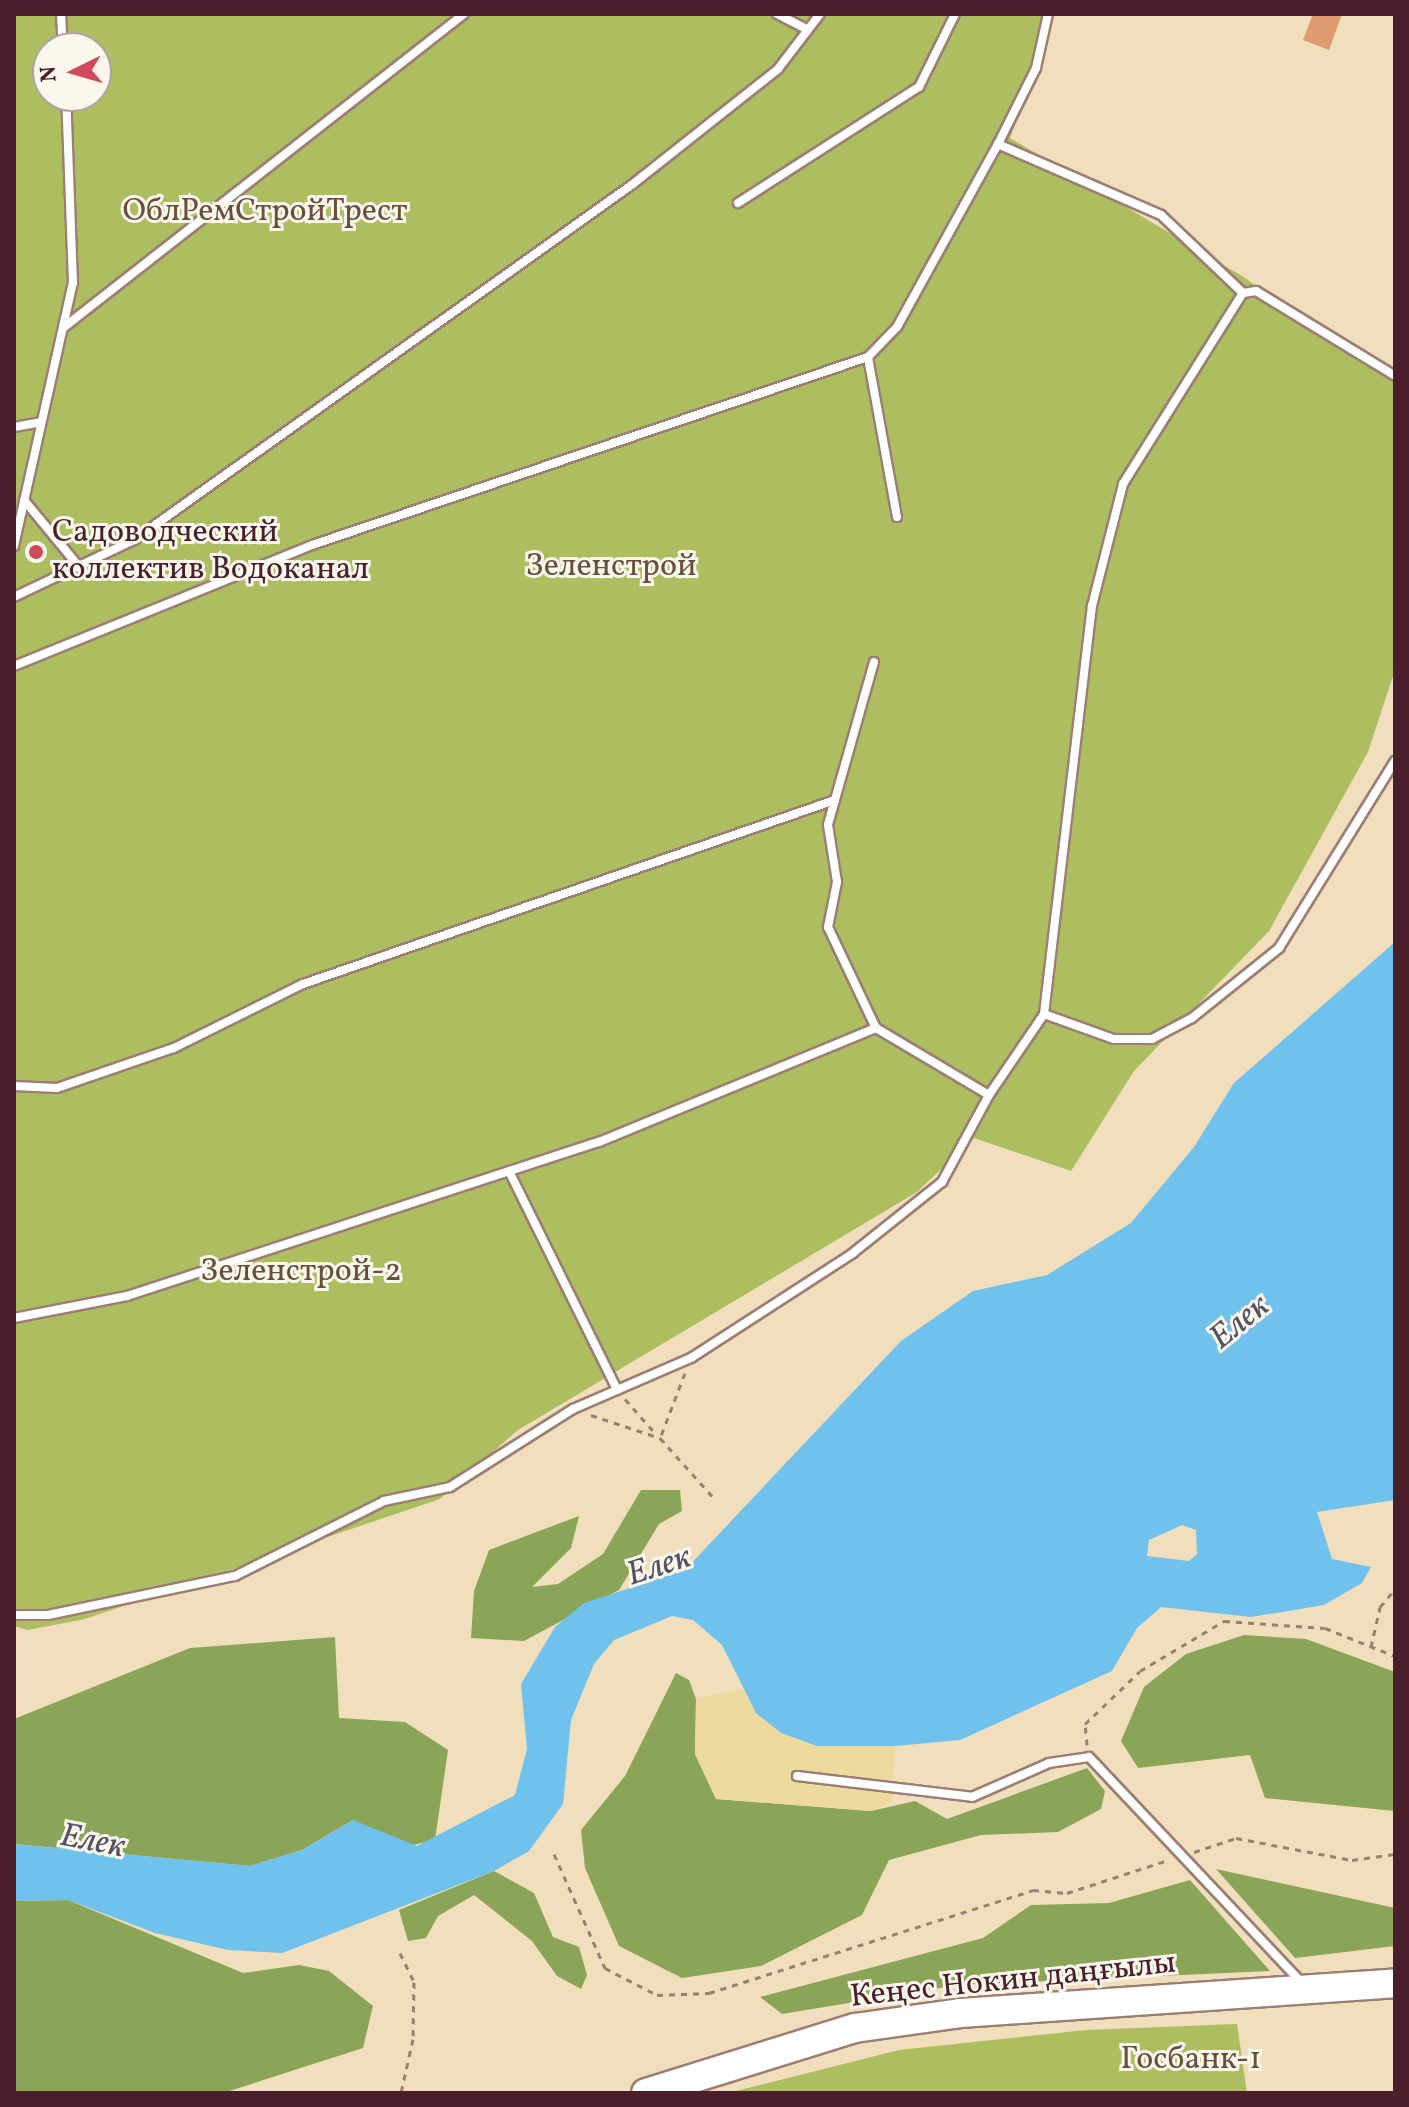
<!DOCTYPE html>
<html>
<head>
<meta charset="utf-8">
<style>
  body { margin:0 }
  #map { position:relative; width:1409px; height:2107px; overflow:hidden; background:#f0debc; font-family:Vollkorn,serif }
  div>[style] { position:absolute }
  .green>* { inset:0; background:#adbe61 }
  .forest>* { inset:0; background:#8aa557 }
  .sand>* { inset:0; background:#eeda9e }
  .water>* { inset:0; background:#71c1ed }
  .building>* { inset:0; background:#df9b70 }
  .path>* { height:3px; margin-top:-1.5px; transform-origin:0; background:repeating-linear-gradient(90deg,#9d7e74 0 6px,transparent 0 12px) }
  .roads { filter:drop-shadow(2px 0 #9d7e74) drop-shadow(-2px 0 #9d7e74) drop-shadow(0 2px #9d7e74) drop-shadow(0 -2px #9d7e74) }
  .lane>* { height:8px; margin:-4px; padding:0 4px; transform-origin:4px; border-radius:4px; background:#fff }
  .highway>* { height:28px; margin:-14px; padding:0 14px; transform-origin:14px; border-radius:14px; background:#fff }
  .dots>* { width:22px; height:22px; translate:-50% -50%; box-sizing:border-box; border:4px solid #fbf7ec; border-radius:50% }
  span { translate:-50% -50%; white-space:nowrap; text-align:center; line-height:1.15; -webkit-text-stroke:6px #fbf7ec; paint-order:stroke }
  .park-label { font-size:32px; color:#684f3b }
  .poi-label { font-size:32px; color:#4a1f2b }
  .left { translate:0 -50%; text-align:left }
  .street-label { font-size:32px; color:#4a1f2b }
  .water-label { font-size:34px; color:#565065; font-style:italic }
  .frame { position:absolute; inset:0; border:16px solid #4a1f2b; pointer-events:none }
  .north { position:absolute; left:32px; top:32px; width:80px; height:80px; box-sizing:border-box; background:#fbf7ec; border:2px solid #b4a19f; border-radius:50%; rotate:265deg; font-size:22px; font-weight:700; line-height:32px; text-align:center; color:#4a1f2b }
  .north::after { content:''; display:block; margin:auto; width:28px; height:36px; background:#d1495b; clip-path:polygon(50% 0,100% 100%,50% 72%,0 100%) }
</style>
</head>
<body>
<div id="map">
  <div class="green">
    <i style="clip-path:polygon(evenodd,14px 14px,1055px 14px,1010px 138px,1242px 276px,1395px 380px,1395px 670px,1368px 752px,1269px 931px,1134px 1071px,1071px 1171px,974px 1138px,917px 1192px,518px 1430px,440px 1499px,85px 1619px,28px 1630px,14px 1626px,14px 14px,48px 48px,96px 48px,96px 96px,48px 96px,48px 48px)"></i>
    <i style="clip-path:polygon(1237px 2024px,1247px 2093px,728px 2093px,899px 2050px,1086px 2030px)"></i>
  </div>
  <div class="forest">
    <i style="clip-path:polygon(641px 1490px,680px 1490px,682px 1511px,659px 1524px,619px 1590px,524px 1641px,471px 1638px,474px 1591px,489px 1550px,579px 1516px,571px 1548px,532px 1587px,558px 1584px,603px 1554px)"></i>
    <i style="clip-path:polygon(1244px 1635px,1306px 1639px,1395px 1672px,1395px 1811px,1265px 1798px,1250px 1755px,1138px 1768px,1121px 1741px,1144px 1687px,1186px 1654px)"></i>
    <i style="clip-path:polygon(335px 1637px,339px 1718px,405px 1722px,448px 1750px,435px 1840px,404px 1847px,353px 1820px,302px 1850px,250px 1866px,14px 1844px,14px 1719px,190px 1648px)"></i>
    <i style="clip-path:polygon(676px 1673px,689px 1680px,696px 1699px,695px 1754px,716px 1799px,871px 1811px,915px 1801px,947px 1819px,1087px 1768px,1105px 1791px,1101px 1809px,1058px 1832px,981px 1835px,889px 1860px,862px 1915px,761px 1966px,682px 1978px,619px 1946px,585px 1868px,581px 1830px,625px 1776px)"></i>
    <i style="clip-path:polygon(1216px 1869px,1395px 1908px,1395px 1946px,1295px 1958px)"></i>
    <i style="clip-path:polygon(494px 1871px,534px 1893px,553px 1937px,579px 1947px,587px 1975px,581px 1989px,557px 1976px,532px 1941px,474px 1895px,438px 1916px,426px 1938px,408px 1941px,399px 1910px)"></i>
    <i style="clip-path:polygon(1190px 1880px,1270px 1971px,958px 1985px,782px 2014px,760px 1997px,983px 1938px,1031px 1905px,1109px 1903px)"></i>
    <i style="clip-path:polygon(68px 1900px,243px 1973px,299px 1965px,329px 1971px,373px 2006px,363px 2048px,223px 2093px,14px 2093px,14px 1901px)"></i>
  </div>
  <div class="sand">
    <i style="clip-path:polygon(742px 1689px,781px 1733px,817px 1746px,895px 1746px,892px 1802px,871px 1811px,716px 1799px,695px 1754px,696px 1699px)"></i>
  </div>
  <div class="water">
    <i style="clip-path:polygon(evenodd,1395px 942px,1395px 1500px,1317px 1512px,1332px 1559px,1371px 1567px,1362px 1583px,1324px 1605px,1251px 1617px,1161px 1607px,1137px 1628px,1112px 1671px,960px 1740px,895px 1746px,817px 1746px,781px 1733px,756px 1713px,722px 1645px,693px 1620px,672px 1616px,614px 1640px,594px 1664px,571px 1720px,563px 1804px,529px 1851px,494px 1871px,282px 1953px,228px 1950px,155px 1933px,68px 1900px,14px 1901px,14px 1844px,250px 1866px,302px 1850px,353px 1820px,417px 1846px,515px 1795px,527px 1749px,521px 1684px,555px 1627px,584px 1603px,685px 1570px,901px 1341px,973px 1291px,1047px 1275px,1131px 1223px,1194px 1147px,1234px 1083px,1395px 942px,1182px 1525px,1196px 1530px,1197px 1554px,1189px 1561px,1147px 1556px,1149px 1540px,1182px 1525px)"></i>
  </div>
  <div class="building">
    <i style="clip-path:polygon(1313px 14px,1342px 14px,1329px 50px,1303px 40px)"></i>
  </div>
  <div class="path">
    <i style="left:685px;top:1373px;width:70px;rotate:111deg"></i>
    <i style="left:660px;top:1438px;width:79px;rotate:48.1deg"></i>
    <i style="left:625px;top:1399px;width:48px;rotate:48.4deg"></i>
    <i style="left:591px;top:1415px;width:73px;rotate:18.4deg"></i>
    <i style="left:1371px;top:1647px;width:41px;rotate:-77.3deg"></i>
    <i style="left:1380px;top:1607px;width:23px;rotate:-50deg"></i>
    <i style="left:1087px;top:1745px;width:21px;rotate:-95deg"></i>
    <i style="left:1085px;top:1724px;width:76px;rotate:-43.9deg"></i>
    <i style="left:1140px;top:1671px;width:98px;rotate:-30.8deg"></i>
    <i style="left:1224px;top:1621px;width:101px;rotate:4deg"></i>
    <i style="left:1325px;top:1628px;width:75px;rotate:21.8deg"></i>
    <i style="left:1194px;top:1852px;width:44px;rotate:-18.4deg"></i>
    <i style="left:1236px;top:1838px;width:118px;rotate:10.7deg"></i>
    <i style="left:1352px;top:1860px;width:43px;rotate:-7.9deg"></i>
    <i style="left:554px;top:1854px;width:125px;rotate:65.9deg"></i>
    <i style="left:605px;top:1968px;width:59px;rotate:27.4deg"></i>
    <i style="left:657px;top:1995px;width:52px;rotate:-2.2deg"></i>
    <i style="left:709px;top:1993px;width:340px;rotate:-17.6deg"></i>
    <i style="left:1033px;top:1890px;width:34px;rotate:5deg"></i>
    <i style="left:1067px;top:1893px;width:106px;rotate:-18.1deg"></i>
    <i style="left:400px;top:1953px;width:32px;rotate:64deg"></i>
    <i style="left:414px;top:1982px;width:57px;rotate:91deg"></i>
    <i style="left:413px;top:2039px;width:55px;rotate:102.5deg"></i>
  </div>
  <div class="roads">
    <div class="lane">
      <i style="left:61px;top:14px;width:34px;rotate:87deg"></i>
      <i style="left:777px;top:14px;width:31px;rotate:27deg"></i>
      <i style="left:738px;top:203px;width:215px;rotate:-32.7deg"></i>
      <i style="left:919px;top:87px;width:81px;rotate:-63.7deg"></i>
      <i style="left:1243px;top:293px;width:13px;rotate:-9deg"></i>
      <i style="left:1256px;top:291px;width:163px;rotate:31.4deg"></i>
      <i style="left:63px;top:328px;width:509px;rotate:-38.06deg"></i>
      <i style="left:14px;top:427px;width:27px;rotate:-10deg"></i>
      <i style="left:24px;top:500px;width:88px;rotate:50.5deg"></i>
      <i style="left:897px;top:517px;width:163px;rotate:-100.3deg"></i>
      <i style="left:868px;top:357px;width:42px;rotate:-46deg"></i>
      <i style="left:897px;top:327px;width:209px;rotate:-61.1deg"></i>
      <i style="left:14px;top:546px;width:270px;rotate:-77.4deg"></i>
      <i style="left:73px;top:283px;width:187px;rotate:-92.1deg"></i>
      <i style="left:14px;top:597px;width:133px;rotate:-25.4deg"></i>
      <i style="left:134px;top:540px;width:613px;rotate:-35.51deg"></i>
      <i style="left:633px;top:184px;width:185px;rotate:-38.4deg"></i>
      <i style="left:778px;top:69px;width:69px;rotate:-52.6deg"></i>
      <i style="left:874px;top:662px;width:169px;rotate:105.8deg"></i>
      <i style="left:828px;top:825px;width:58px;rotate:81deg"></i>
      <i style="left:837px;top:882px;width:46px;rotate:101.3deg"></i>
      <i style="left:828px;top:927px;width:112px;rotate:64.6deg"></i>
      <i style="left:14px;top:666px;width:322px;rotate:-22.1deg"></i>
      <i style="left:312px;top:545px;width:587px;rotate:-18.68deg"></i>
      <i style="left:1044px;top:1014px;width:74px;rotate:19.7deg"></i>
      <i style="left:1114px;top:1039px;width:38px"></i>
      <i style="left:1152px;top:1039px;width:45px;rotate:-27.7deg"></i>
      <i style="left:1192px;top:1018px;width:112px;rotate:-38.8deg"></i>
      <i style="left:1279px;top:948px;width:220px;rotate:-58.2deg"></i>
      <i style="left:14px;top:1086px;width:43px;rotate:2.7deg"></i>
      <i style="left:57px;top:1088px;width:124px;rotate:-18.9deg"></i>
      <i style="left:174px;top:1048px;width:144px;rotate:-26.4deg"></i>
      <i style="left:303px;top:984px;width:563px;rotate:-19.08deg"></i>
      <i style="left:509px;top:1171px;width:244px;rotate:63.7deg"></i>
      <i style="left:14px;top:1318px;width:115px;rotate:-11deg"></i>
      <i style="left:127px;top:1296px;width:496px;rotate:-18.1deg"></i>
      <i style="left:599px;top:1142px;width:300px;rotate:-22.4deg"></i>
      <i style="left:876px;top:1028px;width:131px;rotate:30.7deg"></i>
      <i style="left:989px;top:1095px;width:98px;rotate:-55.8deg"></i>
      <i style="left:1044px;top:1014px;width:411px;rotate:-83.3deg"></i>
      <i style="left:1092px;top:606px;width:126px;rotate:-75.7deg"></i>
      <i style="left:1123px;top:484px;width:226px;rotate:-57.9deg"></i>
      <i style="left:1243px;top:293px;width:113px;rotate:-136.4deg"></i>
      <i style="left:1161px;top:215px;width:178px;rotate:-156.5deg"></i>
      <i style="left:998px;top:144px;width:85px;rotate:-63.4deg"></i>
      <i style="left:1036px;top:68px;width:55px;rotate:-77.5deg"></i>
      <i style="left:14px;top:1615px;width:34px"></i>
      <i style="left:48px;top:1615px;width:191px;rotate:-11.8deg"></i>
      <i style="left:235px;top:1576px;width:167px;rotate:-26.7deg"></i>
      <i style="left:384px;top:1501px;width:67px;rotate:-12deg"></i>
      <i style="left:450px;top:1487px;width:146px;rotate:-32.4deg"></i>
      <i style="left:573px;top:1409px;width:129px;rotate:-23.4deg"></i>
      <i style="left:691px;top:1358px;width:193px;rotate:-32.9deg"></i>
      <i style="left:853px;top:1253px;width:114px;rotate:-38.6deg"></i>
      <i style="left:942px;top:1182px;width:99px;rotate:-61.6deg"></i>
      <i style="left:797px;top:1776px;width:176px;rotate:6.8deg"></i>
      <i style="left:972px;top:1797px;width:84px;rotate:-23.8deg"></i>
      <i style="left:1049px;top:1763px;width:40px;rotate:-8.5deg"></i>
      <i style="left:1089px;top:1757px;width:311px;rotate:46.7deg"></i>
    </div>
    <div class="highway">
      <i style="left:646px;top:2093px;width:219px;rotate:-17.3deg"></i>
      <i style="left:855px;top:2028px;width:106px;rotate:-8.1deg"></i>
      <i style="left:960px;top:2013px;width:436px;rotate:-3.9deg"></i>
    </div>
  </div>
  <div class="dots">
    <i style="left:36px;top:552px;background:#d1495b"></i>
  </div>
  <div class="park-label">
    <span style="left:265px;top:212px">ОблРемСтройТрест</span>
    <span style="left:611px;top:567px">Зеленстрой</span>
    <span style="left:301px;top:1272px">Зеленстрой-2</span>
    <span style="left:1191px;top:2060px">Госбанк-1</span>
  </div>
  <div class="poi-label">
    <span class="left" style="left:52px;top:552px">Садоводческий<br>коллектив Водоканал</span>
  </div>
  <div class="street-label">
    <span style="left:1013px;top:1981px;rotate:-6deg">Кеңес Нокин даңғылы</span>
  </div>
  <div class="water-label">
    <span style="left:1240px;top:1323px;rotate:-39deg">Елек</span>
    <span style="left:659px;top:1567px;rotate:-18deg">Елек</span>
    <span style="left:92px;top:1842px;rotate:11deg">Елек</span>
  </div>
  <div class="frame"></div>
  <div class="north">N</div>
</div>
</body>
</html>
